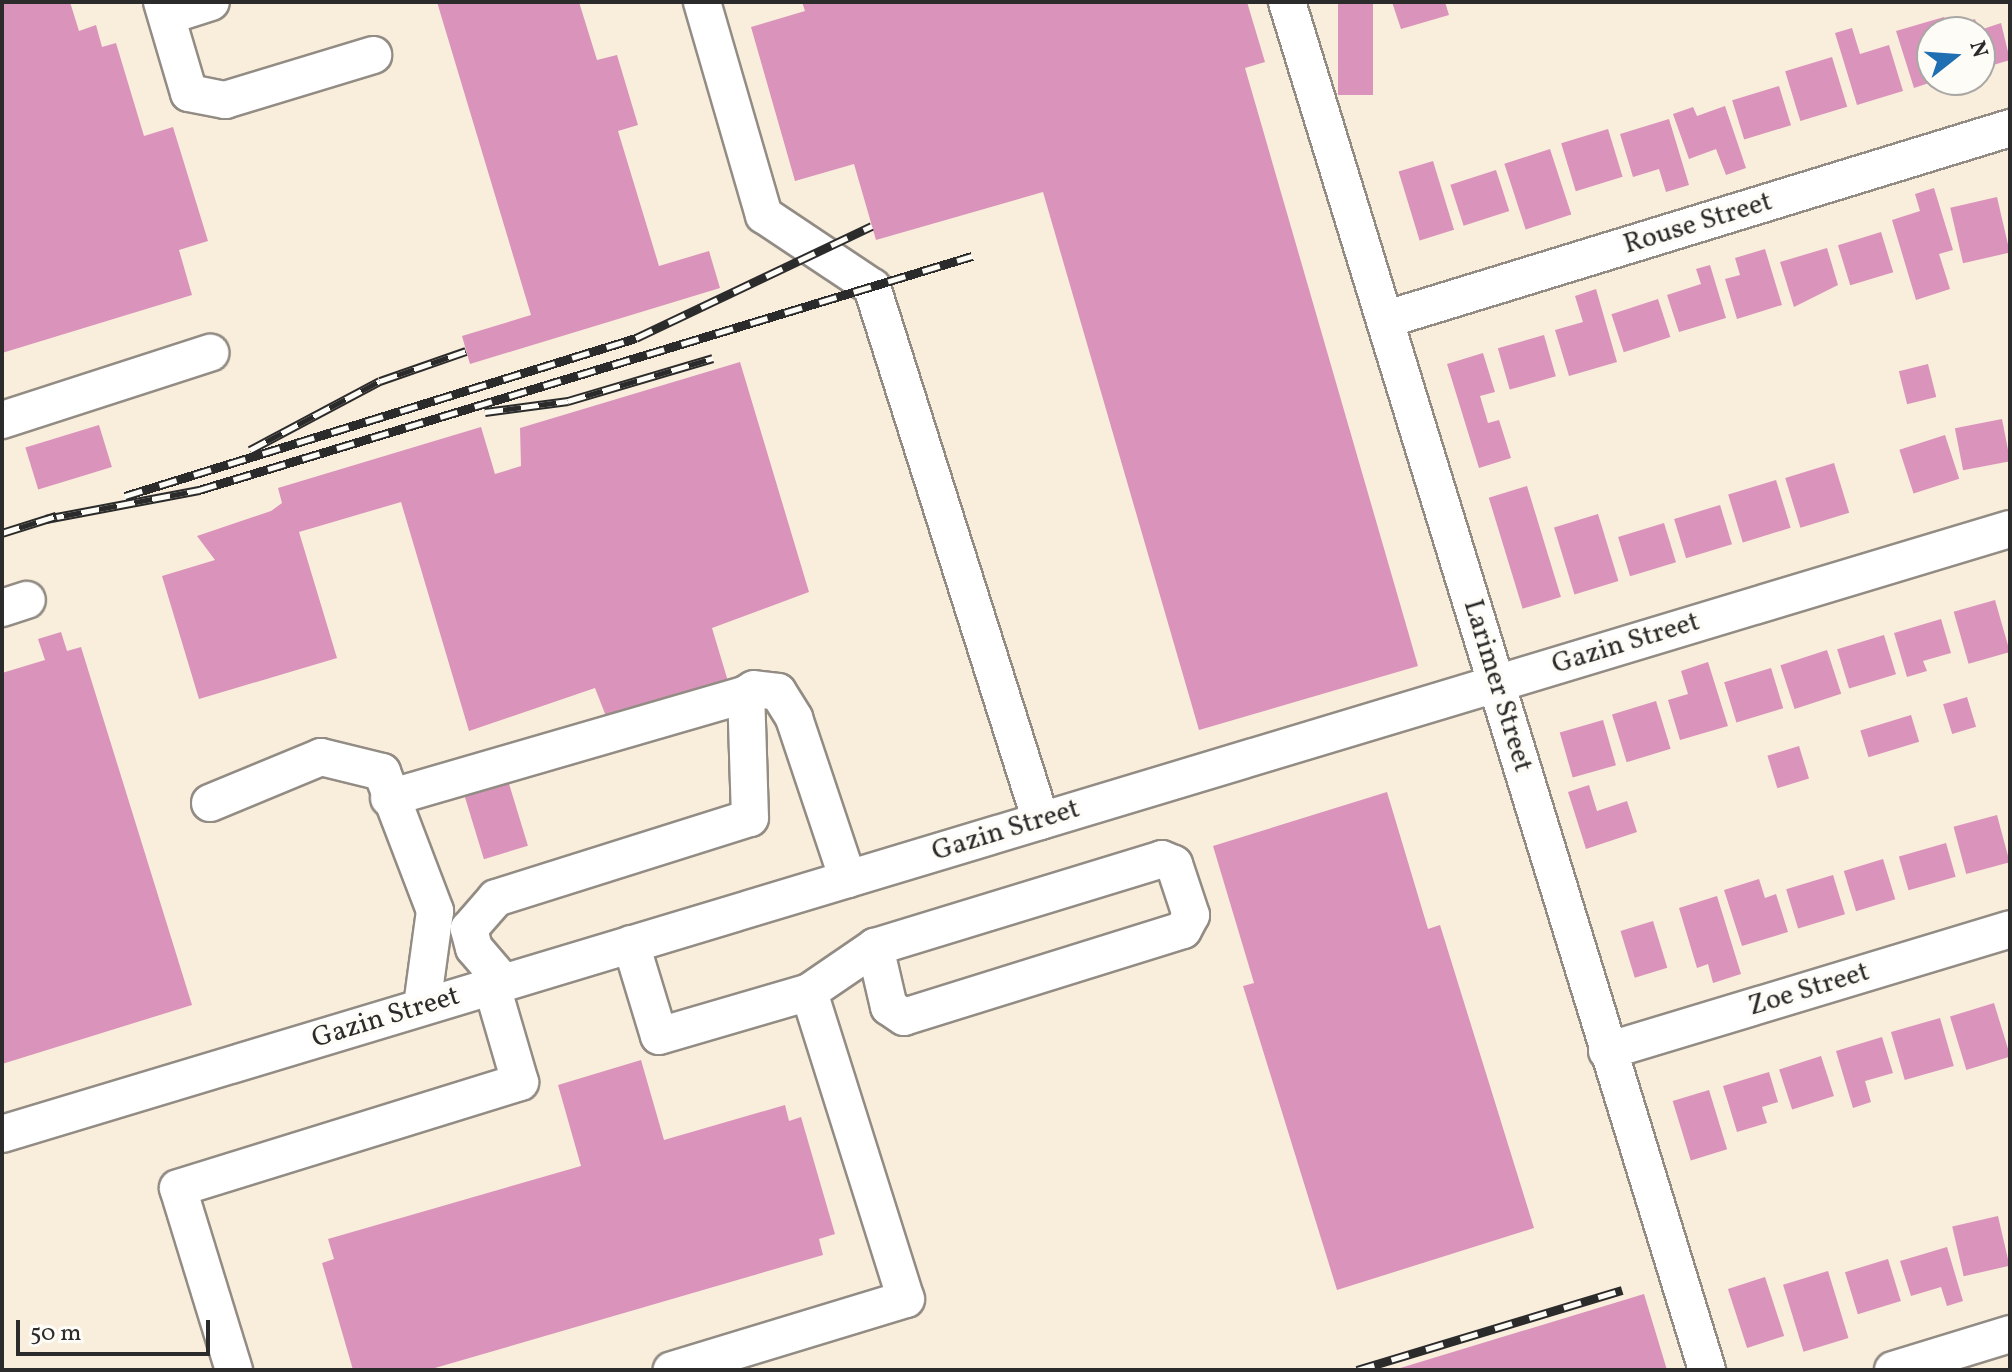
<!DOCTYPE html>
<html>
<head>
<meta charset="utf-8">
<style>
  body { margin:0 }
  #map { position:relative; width:2012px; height:1372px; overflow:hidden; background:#f9eddc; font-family:Vollkorn,serif }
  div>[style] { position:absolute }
  .building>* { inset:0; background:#da94bb; transform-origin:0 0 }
  .roads { filter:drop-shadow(2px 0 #928c84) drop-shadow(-2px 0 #928c84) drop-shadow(0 2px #928c84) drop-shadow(0 -2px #928c84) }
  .minor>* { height:36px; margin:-18px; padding:0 18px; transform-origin:18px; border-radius:18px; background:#fff }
  .rail>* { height:9px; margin-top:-4.5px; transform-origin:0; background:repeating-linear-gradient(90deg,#fdfcf7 0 18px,#2b2b2b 0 36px); box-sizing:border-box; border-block:2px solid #2b2b2b }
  span { translate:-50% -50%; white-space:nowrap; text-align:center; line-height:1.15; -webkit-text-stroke:7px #fdfcf7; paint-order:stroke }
  .street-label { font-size:28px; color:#2b2b2b }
  .frame { position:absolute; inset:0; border:4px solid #2b2b2b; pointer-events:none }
  .north { position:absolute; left:1916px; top:16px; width:80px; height:80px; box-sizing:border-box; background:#fdfcf7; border:2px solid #a9a8a5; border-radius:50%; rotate:73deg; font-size:22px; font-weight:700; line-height:32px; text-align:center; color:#2b2b2b }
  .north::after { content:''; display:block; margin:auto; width:28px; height:36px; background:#1f6fb2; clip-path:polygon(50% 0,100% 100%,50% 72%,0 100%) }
  .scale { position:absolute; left:16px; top:1320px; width:194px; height:36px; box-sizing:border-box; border:4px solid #2b2b2b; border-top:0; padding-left:10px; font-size:24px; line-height:28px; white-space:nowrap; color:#2b2b2b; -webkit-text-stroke:6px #fdfcf7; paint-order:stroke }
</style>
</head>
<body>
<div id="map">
  <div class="building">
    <i style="clip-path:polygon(2px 2px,70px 2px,79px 31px,96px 25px,102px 47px,116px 43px,144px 136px,173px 127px,208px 241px,179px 250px,192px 295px,2px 353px)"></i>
    <i style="clip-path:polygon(437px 2px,579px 2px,597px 60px,617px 55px,638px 125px,618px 131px,659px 266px,709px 251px,720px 288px,470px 364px,462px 336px,531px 315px)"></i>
    <i style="clip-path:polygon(802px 2px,1247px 2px,1265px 62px,1245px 68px,1418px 666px,1199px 730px,1043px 192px,876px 240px,854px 164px,795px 181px,751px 27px,805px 11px)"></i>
    <i style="left:1338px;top:2px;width:35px;height:93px"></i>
    <i style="clip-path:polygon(1392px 2px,1445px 2px,1449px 15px,1401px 29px)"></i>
    <i style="clip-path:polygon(1944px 17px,1949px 32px,1932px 32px,1932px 82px,1914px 88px,1896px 31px)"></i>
    <i style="clip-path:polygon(1975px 19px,1979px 32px,1958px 32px,1956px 25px)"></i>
    <i style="clip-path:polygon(2001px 23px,2010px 60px,1980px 69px,1980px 30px)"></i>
    <i style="clip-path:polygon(1852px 28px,1860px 54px,1889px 45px,1903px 91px,1857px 105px,1835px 33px)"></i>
    <i style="left:1832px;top:57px;width:52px;height:49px;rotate:73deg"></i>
    <i style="left:1779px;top:86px;width:41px;height:49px;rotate:73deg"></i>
    <i style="clip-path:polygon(1725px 106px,1746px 168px,1726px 175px,1716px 149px,1689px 159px,1673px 114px,1693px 107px,1697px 116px)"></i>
    <i style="clip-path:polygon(1669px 119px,1689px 185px,1666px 192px,1659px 169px,1633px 177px,1620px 134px)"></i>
    <i style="left:1608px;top:129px;width:50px;height:49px;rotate:73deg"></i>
    <i style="left:1550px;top:149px;width:69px;height:48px;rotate:72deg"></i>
    <i style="left:1433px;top:161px;width:72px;height:36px;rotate:73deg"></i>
    <i style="left:1496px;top:170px;width:43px;height:48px;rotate:72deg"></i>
    <i style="clip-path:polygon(1934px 188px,1953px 250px,1939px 254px,1950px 289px,1916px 300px,1892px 220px,1920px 211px,1915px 194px)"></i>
    <i style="left:1997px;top:197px;width:57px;height:48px;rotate:77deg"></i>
    <i style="left:1881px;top:232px;width:42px;height:45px;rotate:73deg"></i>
    <i style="clip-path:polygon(1827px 248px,1838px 285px,1794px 307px,1780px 262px)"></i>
    <i style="clip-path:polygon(1765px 249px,1782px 305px,1737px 319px,1725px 279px,1740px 275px,1735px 258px)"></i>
    <i style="clip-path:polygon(1710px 265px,1726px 318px,1679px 332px,1667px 295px,1701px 284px,1696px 269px)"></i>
    <i style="clip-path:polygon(1596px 289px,1617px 362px,1569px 376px,1555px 330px,1583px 322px,1575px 296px)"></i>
    <i style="left:1658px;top:299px;width:40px;height:49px;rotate:72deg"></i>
    <i style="left:1544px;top:335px;width:43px;height:48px;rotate:74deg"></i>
    <i style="clip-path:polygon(1483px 353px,1495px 392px,1480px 396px,1488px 423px,1499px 420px,1511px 458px,1479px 468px,1447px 364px)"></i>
    <i style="clip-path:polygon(740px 362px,809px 592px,712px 628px,730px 688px,609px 724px,595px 688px,469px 731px,401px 502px,299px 532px,337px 658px,199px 699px,162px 576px,215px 560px,197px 536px,271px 511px,282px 503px,278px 488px,481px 427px,495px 474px,521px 466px,520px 428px)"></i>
    <i style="left:1928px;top:364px;width:34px;height:30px;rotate:76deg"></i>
    <i style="left:2002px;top:419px;width:43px;height:48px;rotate:79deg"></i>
    <i style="left:99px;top:425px;width:44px;height:77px;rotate:73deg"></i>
    <i style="left:1945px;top:435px;width:46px;height:48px;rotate:72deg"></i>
    <i style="left:1834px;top:463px;width:52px;height:51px;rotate:73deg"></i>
    <i style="left:1776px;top:480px;width:50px;height:50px;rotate:73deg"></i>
    <i style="left:1527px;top:486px;width:116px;height:40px;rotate:73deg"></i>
    <i style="left:1720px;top:505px;width:41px;height:48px;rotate:73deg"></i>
    <i style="left:1598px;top:514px;width:70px;height:46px;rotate:73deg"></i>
    <i style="left:1664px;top:523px;width:41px;height:48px;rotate:73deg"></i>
    <i style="left:1995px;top:600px;width:54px;height:43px;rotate:74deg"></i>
    <i style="clip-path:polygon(1941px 619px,1951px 653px,1923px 661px,1927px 671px,1907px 677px,1894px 633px)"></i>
    <i style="clip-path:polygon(61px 632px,67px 651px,81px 647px,192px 1005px,2px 1064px,2px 673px,45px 660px,38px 639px)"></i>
    <i style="left:1884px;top:635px;width:41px;height:49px;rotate:73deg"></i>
    <i style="left:1827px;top:650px;width:46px;height:49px;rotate:72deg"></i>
    <i style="clip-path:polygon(1708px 662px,1728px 726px,1680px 740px,1668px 700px,1688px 694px,1681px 671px)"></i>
    <i style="left:1771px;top:668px;width:42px;height:49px;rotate:73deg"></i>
    <i style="left:1967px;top:697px;width:31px;height:25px;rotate:73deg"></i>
    <i style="left:1656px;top:701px;width:50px;height:46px;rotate:73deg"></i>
    <i style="left:1911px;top:715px;width:28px;height:53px;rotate:73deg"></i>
    <i style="left:1603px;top:720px;width:47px;height:45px;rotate:74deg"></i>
    <i style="left:1799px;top:746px;width:34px;height:33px;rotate:73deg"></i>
    <i style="left:506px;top:774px;width:75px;height:46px;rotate:73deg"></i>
    <i style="clip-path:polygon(1589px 785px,1597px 811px,1627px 801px,1637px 832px,1586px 849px,1568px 792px)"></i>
    <i style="clip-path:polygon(1387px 792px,1428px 929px,1440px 925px,1534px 1228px,1337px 1290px,1243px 986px,1254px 983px,1213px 846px)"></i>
    <i style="left:1997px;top:815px;width:49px;height:45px;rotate:75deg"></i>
    <i style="left:1946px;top:843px;width:35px;height:49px;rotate:74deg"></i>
    <i style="left:1883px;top:859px;width:42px;height:41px;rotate:73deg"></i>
    <i style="left:1833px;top:875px;width:41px;height:49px;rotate:73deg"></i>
    <i style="clip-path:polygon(1759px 879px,1765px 898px,1776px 894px,1788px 932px,1742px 946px,1724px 890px)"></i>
    <i style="clip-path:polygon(1717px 896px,1741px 974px,1713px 983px,1708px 964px,1697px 968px,1679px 908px)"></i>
    <i style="left:1653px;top:921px;width:49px;height:34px;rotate:73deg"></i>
    <i style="left:1994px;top:1003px;width:56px;height:46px;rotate:73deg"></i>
    <i style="left:1940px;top:1018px;width:50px;height:51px;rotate:74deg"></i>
    <i style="clip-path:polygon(1882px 1037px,1893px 1073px,1865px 1081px,1871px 1102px,1853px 1108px,1836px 1051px)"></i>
    <i style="left:1821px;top:1056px;width:42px;height:44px;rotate:72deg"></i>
    <i style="clip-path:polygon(641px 1060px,664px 1140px,785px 1105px,789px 1121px,801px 1117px,835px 1234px,819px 1239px,823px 1255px,428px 1370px,353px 1370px,322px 1263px,334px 1259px,328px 1239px,581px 1166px,558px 1085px)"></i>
    <i style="clip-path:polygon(1769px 1072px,1778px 1102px,1762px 1107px,1767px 1123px,1737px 1132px,1723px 1086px)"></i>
    <i style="left:1709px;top:1090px;width:62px;height:38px;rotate:73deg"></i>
    <i style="left:1998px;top:1216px;width:51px;height:47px;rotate:77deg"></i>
    <i style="clip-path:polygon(1947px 1247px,1963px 1301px,1947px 1306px,1941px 1287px,1911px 1296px,1900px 1261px)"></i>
    <i style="left:1888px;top:1259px;width:44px;height:45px;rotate:73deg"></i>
    <i style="left:1828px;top:1271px;width:70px;height:47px;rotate:73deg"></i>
    <i style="left:1765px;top:1277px;width:62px;height:39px;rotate:72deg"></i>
    <i style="clip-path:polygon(1644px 1294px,1667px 1370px,1397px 1370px,1397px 1369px)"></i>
  </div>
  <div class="roads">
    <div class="minor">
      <i style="left:162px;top:2px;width:95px;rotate:73.5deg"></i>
      <i style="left:189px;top:93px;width:37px;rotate:11deg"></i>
      <i style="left:225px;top:100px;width:155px;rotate:-16.9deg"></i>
      <i style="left:702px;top:2px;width:222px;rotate:73.8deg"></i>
      <i style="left:764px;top:215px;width:130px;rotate:33.7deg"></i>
      <i style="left:872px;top:287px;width:560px;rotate:72.44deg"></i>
      <i style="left:1287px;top:2px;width:1431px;rotate:72.93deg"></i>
      <i style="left:167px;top:16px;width:46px;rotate:-17.7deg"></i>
      <i style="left:1387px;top:319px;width:652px;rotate:-17.04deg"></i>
      <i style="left:2px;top:420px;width:219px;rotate:-17.9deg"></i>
      <i style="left:2px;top:608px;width:26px;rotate:-18deg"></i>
      <i style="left:389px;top:798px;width:372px;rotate:-16.2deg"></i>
      <i style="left:210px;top:803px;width:120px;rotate:-22.5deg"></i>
      <i style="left:321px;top:757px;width:63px;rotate:13.8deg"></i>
      <i style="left:382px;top:772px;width:149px;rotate:69.1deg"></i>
      <i style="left:435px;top:911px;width:96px;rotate:97.8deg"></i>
      <i style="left:631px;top:944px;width:96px;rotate:73.1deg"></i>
      <i style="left:659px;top:1036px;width:156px;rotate:-16.3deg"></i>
      <i style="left:809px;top:992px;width:322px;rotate:72.5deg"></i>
      <i style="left:906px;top:1299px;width:245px;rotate:163.1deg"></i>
      <i style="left:504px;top:983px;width:46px;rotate:-130.6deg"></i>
      <i style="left:474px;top:948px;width:20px;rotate:-105deg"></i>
      <i style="left:469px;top:929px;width:41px;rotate:-48.9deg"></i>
      <i style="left:496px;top:898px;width:266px;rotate:-17.5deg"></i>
      <i style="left:750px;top:818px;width:124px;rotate:-91.8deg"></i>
      <i style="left:746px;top:694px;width:9px;rotate:-32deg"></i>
      <i style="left:754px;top:689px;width:24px;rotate:7deg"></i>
      <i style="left:778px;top:692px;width:31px;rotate:58deg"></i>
      <i style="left:794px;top:718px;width:170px;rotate:71.5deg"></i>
      <i style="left:809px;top:992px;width:80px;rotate:-34.3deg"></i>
      <i style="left:875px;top:947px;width:300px;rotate:-17deg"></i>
      <i style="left:1162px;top:859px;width:13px;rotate:23deg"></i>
      <i style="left:1174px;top:864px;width:54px;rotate:71.6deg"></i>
      <i style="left:1191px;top:915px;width:17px;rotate:118deg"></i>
      <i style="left:1183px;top:930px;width:292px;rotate:162.7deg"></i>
      <i style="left:904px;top:1017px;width:18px;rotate:-146deg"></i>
      <i style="left:889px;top:1007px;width:62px;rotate:-103.1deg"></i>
      <i style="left:1607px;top:1051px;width:421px;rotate:-16.8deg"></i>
      <i style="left:2px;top:1134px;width:2097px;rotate:-16.77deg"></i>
      <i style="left:234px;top:1370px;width:190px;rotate:-107.1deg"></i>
      <i style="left:178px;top:1188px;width:358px;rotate:-17.2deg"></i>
      <i style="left:520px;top:1082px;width:100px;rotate:-106.3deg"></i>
      <i style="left:1893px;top:1370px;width:122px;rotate:-17.1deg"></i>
    </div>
  </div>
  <div class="rail">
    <i style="left:485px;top:412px;width:84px;rotate:-7.5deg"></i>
    <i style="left:568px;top:401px;width:151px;rotate:-16.5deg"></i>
    <i style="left:250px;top:450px;width:147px;rotate:-28deg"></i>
    <i style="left:380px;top:381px;width:91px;rotate:-19.2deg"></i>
    <i style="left:125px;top:496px;width:535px;rotate:-17.18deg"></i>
    <i style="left:636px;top:338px;width:261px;rotate:-25.4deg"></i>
    <i style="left:46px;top:519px;width:156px;rotate:-10.7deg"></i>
    <i style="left:199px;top:490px;width:808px;rotate:-16.84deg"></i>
    <i style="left:2px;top:533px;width:57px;rotate:-17.5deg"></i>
    <i style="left:1357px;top:1370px;width:277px;rotate:-16.8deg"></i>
  </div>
  <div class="street-label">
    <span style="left:1698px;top:224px;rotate:-17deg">Rouse Street</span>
    <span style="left:1626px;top:644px;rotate:-17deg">Gazin Street</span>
    <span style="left:1497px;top:686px;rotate:73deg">Larimer Street</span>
    <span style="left:1006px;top:831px;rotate:-17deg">Gazin Street</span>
    <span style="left:1809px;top:990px;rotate:-17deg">Zoe Street</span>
    <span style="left:386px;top:1018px;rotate:-17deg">Gazin Street</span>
  </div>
  <div class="frame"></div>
  <div class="north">N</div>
  <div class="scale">50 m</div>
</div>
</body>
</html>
